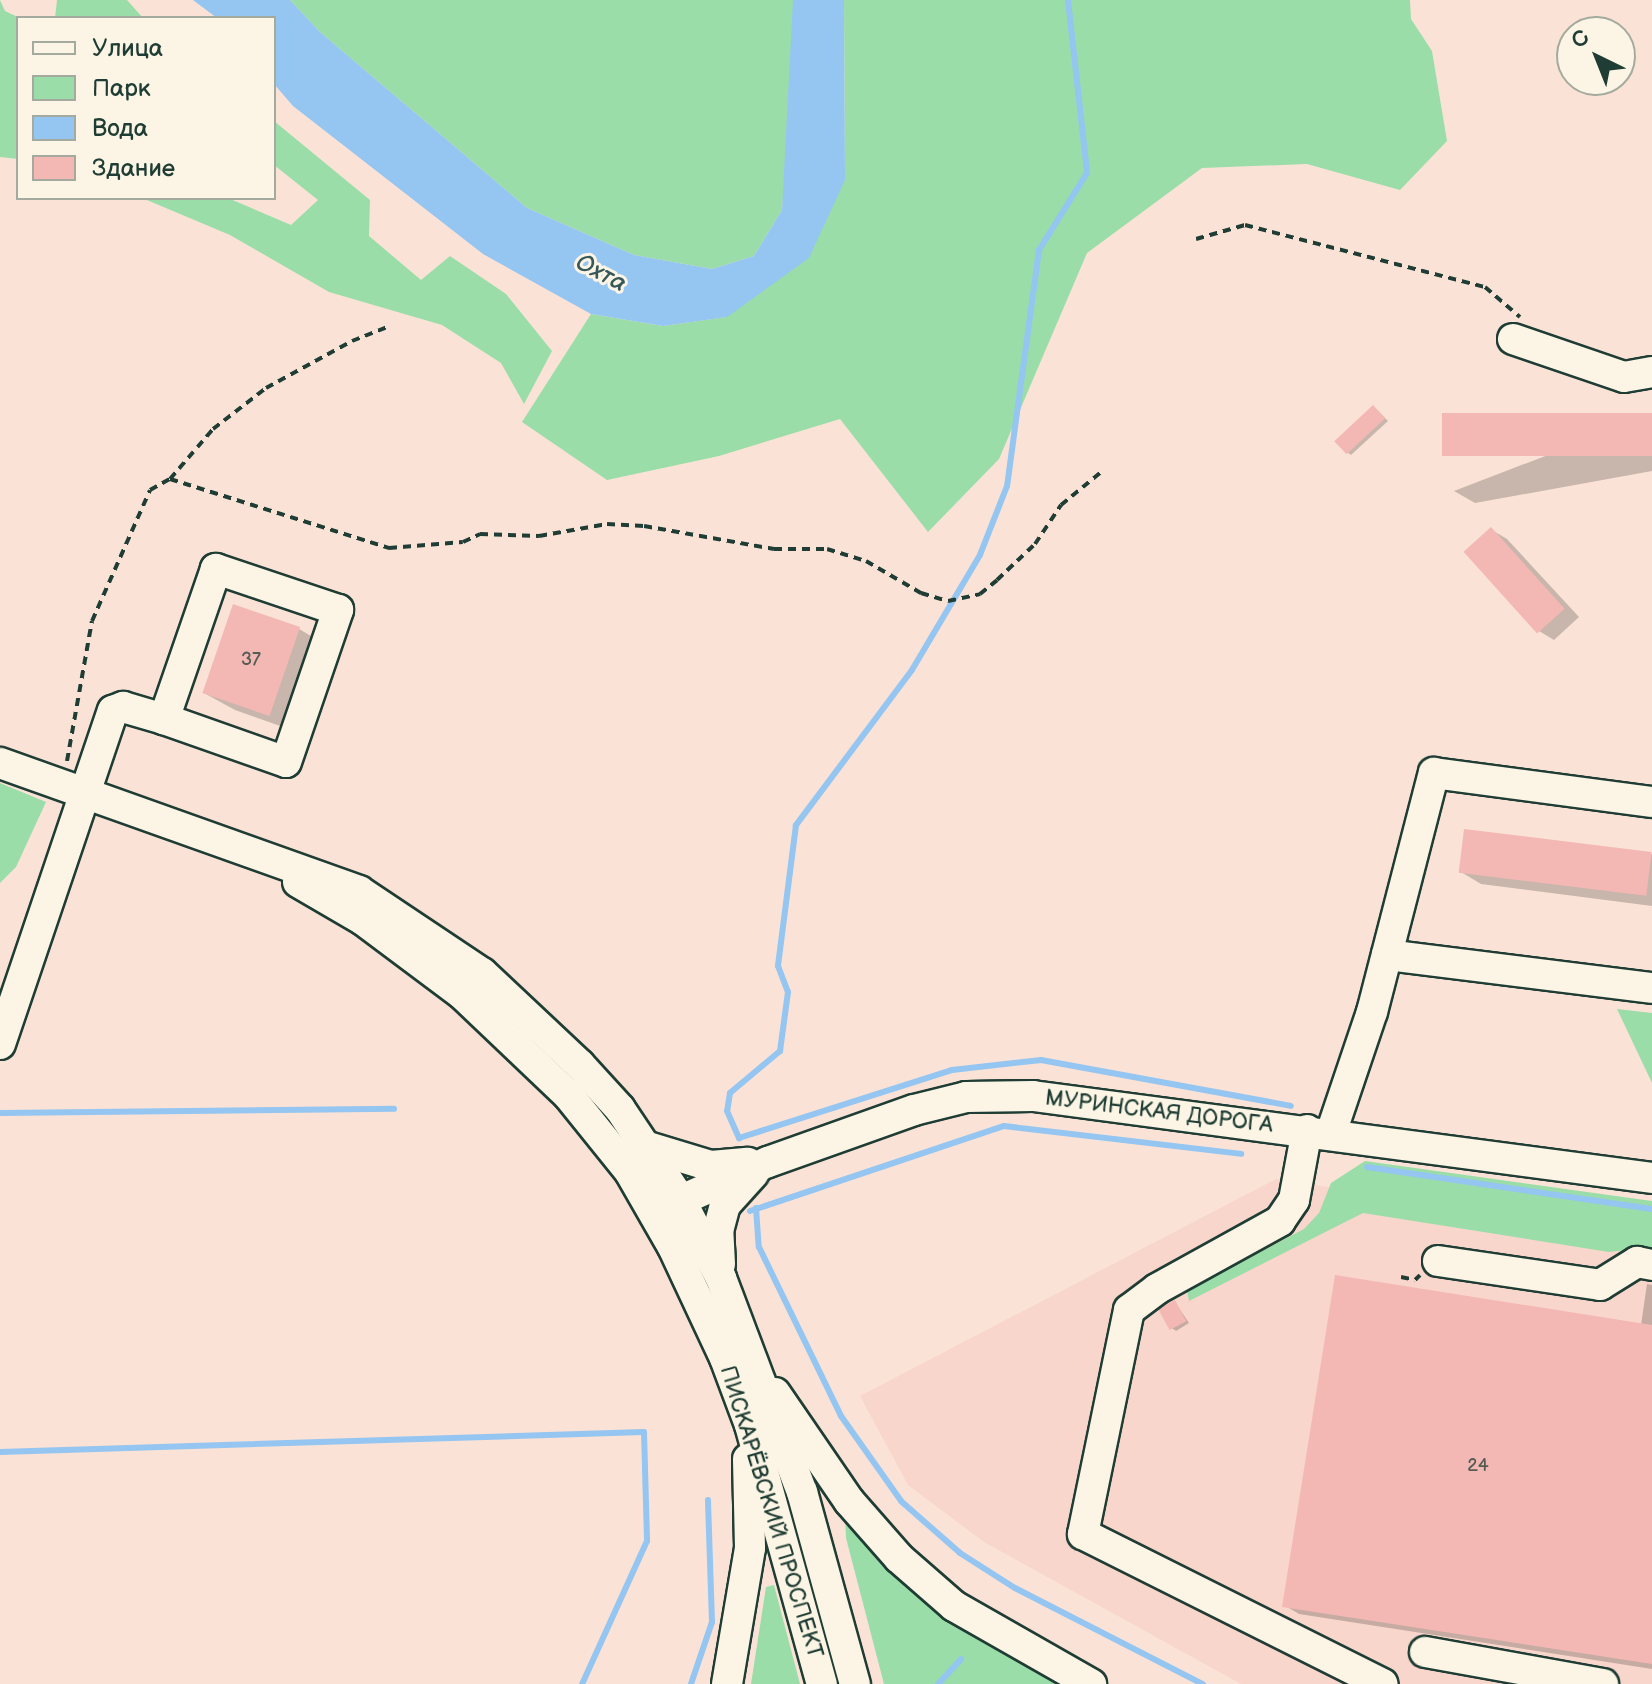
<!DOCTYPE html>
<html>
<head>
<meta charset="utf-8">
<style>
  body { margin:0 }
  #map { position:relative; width:1652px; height:1684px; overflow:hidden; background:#fae3d6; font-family:"Balsamiq Sans",sans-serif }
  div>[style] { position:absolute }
  .built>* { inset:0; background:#f8d6cc }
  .green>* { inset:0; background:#9adda8 }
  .water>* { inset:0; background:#95c5f1 }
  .shadow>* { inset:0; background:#0003 }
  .stream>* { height:6px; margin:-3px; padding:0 3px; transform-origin:3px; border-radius:3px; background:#95c5f1 }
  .building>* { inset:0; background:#f4b8b4; transform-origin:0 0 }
  .path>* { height:4px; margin-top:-2px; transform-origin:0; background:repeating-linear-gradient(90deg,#1f3d34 0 8px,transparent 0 14px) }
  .roads { filter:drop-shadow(2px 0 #1f3d34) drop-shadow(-2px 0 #1f3d34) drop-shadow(0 2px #1f3d34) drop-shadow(0 -2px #1f3d34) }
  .minor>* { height:30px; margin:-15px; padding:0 15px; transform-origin:15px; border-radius:15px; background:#fcf5e5 }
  span { translate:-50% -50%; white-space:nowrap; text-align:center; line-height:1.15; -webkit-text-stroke:6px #fcf5e5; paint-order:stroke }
  .number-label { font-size:18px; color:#545c54 }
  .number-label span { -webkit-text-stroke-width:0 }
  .street-label { font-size:22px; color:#1f3d34 }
  .water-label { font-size:24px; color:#37585a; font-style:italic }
  .legend { position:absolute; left:16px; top:16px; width:260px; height:184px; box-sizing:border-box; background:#fcf5e5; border:2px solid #a4ab9e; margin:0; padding:10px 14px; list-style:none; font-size:24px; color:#1f3d34 }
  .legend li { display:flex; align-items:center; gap:16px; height:40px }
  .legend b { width:40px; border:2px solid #a4ab9e }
  .north { position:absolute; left:1556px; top:16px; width:80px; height:80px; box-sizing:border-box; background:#fcf5e5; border:2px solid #a4ab9e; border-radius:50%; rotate:317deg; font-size:22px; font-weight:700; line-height:32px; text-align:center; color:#1f3d34 }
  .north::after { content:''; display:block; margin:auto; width:28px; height:36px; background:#1f3d34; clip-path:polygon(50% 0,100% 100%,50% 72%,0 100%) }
</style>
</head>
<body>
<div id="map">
  <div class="built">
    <i style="clip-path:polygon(1276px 1179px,1652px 1236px,1652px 1684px,1241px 1684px,984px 1542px,908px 1485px,860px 1396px)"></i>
  </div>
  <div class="green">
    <i style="clip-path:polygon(0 0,5px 11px,20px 18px,18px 159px,0 157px)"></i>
    <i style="clip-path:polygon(57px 0,127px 0,143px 18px,55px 18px)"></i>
    <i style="clip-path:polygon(290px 0,793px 0,796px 19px,782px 210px,754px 256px,712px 269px,634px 255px,527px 208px,320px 32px)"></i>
    <i style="clip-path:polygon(844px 0,1410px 0,1411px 19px,1432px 51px,1447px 141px,1400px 190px,1307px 164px,1202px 168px,1087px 253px,999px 459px,928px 532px,840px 419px,719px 456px,607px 480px,522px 422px,591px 314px,663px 326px,726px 317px,845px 180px)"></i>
    <i style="clip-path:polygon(274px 121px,370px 200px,369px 236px,421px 280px,450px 256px,506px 294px,552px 351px,524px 404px,501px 363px,442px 325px,329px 292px,230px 235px,142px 198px,228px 198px,291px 225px,318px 200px,274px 165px)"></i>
    <i style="clip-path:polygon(0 783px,46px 802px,16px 867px,0 883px)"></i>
    <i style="clip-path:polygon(1617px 1009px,1652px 1013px,1652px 1083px)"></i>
    <i style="clip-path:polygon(1365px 1161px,1652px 1201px,1652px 1247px,1609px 1252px,1363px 1213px,1189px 1301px,1187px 1290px,1304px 1229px,1319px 1213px,1331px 1183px)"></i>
    <i style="clip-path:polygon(845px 1515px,1072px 1684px,884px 1684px,846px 1538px)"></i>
    <i style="clip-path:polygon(774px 1585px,800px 1684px,751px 1684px,766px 1587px)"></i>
  </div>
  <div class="water">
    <i style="clip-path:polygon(193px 0,290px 0,320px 32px,527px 208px,634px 255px,712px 269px,754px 256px,782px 210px,793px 0,844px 0,845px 180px,809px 258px,727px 317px,663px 326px,591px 314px,483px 254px,293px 106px,274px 84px,274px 18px,217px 18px)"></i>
  </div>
  <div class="shadow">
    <i style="clip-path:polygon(1377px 410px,1388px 421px,1351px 455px,1347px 452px)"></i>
    <i style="clip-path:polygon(1652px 415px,1652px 471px,1475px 503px,1454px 491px)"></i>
    <i style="clip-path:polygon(1492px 530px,1507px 539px,1579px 617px,1554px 640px,1539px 631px)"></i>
    <i style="clip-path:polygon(299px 629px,330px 647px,300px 733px,235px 710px,204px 693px)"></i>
    <i style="clip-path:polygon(1652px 854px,1652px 906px,1481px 884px,1461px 872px)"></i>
    <i style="clip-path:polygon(1647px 1284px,1652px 1285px,1652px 1669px,1299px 1614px,1284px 1605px,1641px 1325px)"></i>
    <i style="clip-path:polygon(1175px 1302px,1189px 1323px,1176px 1331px,1172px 1328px)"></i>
  </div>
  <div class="stream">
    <i style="left:1068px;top:0;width:174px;rotate:83.7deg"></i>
    <i style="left:1087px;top:173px;width:91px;rotate:121.9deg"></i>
    <i style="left:1039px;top:250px;width:238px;rotate:97.7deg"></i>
    <i style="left:1007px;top:486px;width:74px;rotate:111.4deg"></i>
    <i style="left:980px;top:555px;width:134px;rotate:120.6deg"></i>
    <i style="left:912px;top:670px;width:194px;rotate:126.8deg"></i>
    <i style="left:796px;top:825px;width:142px;rotate:97.3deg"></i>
    <i style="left:778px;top:966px;width:28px;rotate:69deg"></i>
    <i style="left:788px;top:992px;width:60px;rotate:97.7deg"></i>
    <i style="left:780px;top:1051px;width:65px;rotate:140deg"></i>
    <i style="left:730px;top:1093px;width:18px;rotate:99deg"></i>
    <i style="left:727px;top:1111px;width:30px;rotate:66deg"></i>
    <i style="left:739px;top:1138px;width:224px;rotate:-17.7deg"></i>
    <i style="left:952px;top:1070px;width:90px;rotate:-6.4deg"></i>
    <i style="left:1041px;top:1060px;width:254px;rotate:10.4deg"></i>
    <i style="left:0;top:1113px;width:394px;rotate:-0.6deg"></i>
    <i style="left:1367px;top:1167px;width:288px;rotate:8.4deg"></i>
    <i style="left:756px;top:1208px;width:39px;rotate:86deg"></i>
    <i style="left:759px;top:1247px;width:188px;rotate:64.1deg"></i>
    <i style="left:841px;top:1416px;width:105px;rotate:54.7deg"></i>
    <i style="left:902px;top:1502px;width:77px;rotate:41.3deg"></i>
    <i style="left:960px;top:1553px;width:65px;rotate:32.5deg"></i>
    <i style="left:1015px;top:1588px;width:211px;rotate:27.1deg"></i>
    <i style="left:750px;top:1211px;width:268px;rotate:-18.5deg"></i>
    <i style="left:1004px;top:1126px;width:239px;rotate:6.7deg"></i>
    <i style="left:0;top:1452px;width:644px;rotate:-1.78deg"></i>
    <i style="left:644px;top:1432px;width:109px;rotate:88.4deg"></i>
    <i style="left:647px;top:1541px;width:157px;rotate:114.4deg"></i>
    <i style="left:691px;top:1684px;width:65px;rotate:-71.3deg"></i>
    <i style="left:712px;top:1622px;width:122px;rotate:-91.9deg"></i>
    <i style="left:938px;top:1684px;width:34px;rotate:-47deg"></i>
  </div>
  <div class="building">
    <i style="left:1373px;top:405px;width:18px;height:53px;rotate:47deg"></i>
    <i style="left:1652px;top:413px;width:43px;height:210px;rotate:90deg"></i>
    <i style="left:1491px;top:527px;width:110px;height:37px;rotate:48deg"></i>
    <i style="left:233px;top:604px;width:71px;height:94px;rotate:19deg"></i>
    <i style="left:1464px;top:829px;width:189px;height:44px;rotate:7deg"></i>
    <i style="clip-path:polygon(1335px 1275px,1652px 1325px,1652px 1664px,1282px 1607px)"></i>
    <i style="left:1175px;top:1300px;width:24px;height:19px;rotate:62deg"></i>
  </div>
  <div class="path">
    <i style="left:1196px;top:239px;width:51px;rotate:-15.9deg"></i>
    <i style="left:1245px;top:225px;width:248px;rotate:14.5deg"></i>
    <i style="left:1485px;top:287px;width:46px;rotate:40.6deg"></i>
    <i style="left:170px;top:479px;width:66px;rotate:-49.3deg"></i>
    <i style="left:213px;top:429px;width:67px;rotate:-37.7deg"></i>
    <i style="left:266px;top:388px;width:98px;rotate:-28.7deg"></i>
    <i style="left:352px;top:341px;width:41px;rotate:-21.5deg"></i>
    <i style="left:67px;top:761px;width:142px;rotate:-79.9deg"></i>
    <i style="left:92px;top:621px;width:143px;rotate:-66.1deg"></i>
    <i style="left:150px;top:490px;width:23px;rotate:-29deg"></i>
    <i style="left:170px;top:479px;width:230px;rotate:17.5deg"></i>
    <i style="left:389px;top:548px;width:74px;rotate:-4.6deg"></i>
    <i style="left:463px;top:542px;width:19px;rotate:-25deg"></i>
    <i style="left:480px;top:534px;width:59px;rotate:1.9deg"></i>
    <i style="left:539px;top:536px;width:69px;rotate:-10deg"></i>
    <i style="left:607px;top:524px;width:37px;rotate:3deg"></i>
    <i style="left:644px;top:526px;width:132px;rotate:10deg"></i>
    <i style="left:774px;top:549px;width:53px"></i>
    <i style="left:827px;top:549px;width:41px;rotate:17.1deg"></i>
    <i style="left:866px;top:561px;width:64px;rotate:30.2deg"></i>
    <i style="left:921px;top:593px;width:28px;rotate:17deg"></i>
    <i style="left:948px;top:601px;width:33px;rotate:-12deg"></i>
    <i style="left:980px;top:594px;width:22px;rotate:-39deg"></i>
    <i style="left:997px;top:580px;width:52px;rotate:-43.5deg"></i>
    <i style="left:1035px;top:544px;width:47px;rotate:-56.3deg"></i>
    <i style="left:1061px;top:505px;width:52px;rotate:-39.5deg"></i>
    <i style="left:1401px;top:1277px;width:14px;rotate:12deg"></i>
    <i style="left:1415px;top:1280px;width:7px;rotate:-45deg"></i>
  </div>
  <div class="roads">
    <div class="minor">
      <i style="left:1513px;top:339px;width:117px;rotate:18.9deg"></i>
      <i style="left:1624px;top:377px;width:28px;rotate:-10deg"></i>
      <i style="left:0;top:763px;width:381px;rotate:19.6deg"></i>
      <i style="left:359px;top:891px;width:148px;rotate:33.7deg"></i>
      <i style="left:482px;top:973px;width:134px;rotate:43.2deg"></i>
      <i style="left:580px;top:1065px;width:59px;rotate:47.7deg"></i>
      <i style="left:620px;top:1109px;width:108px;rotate:56.3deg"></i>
      <i style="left:680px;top:1199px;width:89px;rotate:62.6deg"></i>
      <i style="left:721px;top:1278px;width:229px;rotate:69.3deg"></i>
      <i style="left:802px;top:1492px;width:199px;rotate:74.6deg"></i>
      <i style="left:298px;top:882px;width:75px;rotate:30.3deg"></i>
      <i style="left:363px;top:920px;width:124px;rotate:36.8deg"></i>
      <i style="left:462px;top:994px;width:148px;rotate:43.6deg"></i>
      <i style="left:569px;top:1096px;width:97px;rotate:51.2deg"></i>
      <i style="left:630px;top:1172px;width:86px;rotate:60.2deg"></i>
      <i style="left:673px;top:1247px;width:123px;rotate:64.9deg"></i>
      <i style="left:725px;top:1358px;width:72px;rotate:69.5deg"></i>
      <i style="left:750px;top:1425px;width:269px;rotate:74.5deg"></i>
      <i style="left:1387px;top:955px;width:267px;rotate:7.1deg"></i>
      <i style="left:0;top:1044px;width:352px;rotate:-71.3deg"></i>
      <i style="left:113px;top:711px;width:11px;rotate:-22deg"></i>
      <i style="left:123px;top:707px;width:43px;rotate:16.3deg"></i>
      <i style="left:164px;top:719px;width:129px;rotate:19.4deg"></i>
      <i style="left:286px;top:762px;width:161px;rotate:-71.1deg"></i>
      <i style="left:338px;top:610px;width:129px;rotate:-161.4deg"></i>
      <i style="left:216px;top:569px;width:159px;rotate:109.1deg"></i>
      <i style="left:1307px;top:1130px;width:71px;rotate:100.5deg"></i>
      <i style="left:1294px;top:1200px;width:25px;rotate:124deg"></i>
      <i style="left:1280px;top:1221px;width:141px;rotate:151.1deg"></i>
      <i style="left:1157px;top:1289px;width:35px;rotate:143deg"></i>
      <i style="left:1129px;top:1310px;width:229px;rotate:101.6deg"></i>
      <i style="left:1083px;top:1534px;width:335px;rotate:26.6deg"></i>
      <i style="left:1331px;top:1133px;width:128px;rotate:-71.3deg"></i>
      <i style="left:1372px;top:1012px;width:247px;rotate:-75.5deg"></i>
      <i style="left:1434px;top:773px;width:220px;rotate:7.6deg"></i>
      <i style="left:645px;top:1146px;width:69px;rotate:16.9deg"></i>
      <i style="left:711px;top:1166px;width:37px;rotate:-5deg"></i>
      <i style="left:663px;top:1208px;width:115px;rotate:-23.7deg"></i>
      <i style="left:768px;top:1162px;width:155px;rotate:-19.6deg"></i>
      <i style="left:914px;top:1110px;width:54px;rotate:-14deg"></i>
      <i style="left:966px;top:1097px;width:67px;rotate:-0.9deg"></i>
      <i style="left:1033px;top:1096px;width:624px;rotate:7.55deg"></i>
      <i style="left:1438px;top:1261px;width:164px;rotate:8.4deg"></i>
      <i style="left:1600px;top:1285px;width:44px;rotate:-31.9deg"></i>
      <i style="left:1637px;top:1262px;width:15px;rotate:11deg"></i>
      <i style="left:720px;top:1264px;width:33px;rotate:-93deg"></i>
      <i style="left:718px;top:1231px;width:27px;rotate:-75deg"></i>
      <i style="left:725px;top:1205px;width:43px;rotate:-47.8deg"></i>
      <i style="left:775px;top:1393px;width:131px;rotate:55.6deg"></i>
      <i style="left:849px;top:1501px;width:76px;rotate:48.7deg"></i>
      <i style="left:899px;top:1558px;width:73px;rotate:41.1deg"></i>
      <i style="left:954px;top:1606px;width:158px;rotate:29.7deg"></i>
      <i style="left:1425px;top:1652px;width:181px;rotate:10.2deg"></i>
      <i style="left:727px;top:1684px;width:138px;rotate:-80.4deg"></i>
      <i style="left:750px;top:1548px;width:89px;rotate:-91.3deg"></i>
    </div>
  </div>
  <div class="number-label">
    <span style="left:251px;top:660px">37</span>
    <span style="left:1478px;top:1466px">24</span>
  </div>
  <div class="street-label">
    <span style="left:1159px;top:1112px;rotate:7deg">МУРИНСКАЯ ДОРОГА</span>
    <span style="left:771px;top:1512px;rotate:73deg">ПИСКАРЁВСКИЙ ПРОСПЕКТ</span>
  </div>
  <div class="water-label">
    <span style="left:601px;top:273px;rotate:28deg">Охта</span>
  </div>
  <ul class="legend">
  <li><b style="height:10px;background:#fcf5e5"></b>Улица</li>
  <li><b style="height:22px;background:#9adda8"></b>Парк</li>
  <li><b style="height:22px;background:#95c5f1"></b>Вода</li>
  <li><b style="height:22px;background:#f4b8b4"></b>Здание</li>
  </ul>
  <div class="north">С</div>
</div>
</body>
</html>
